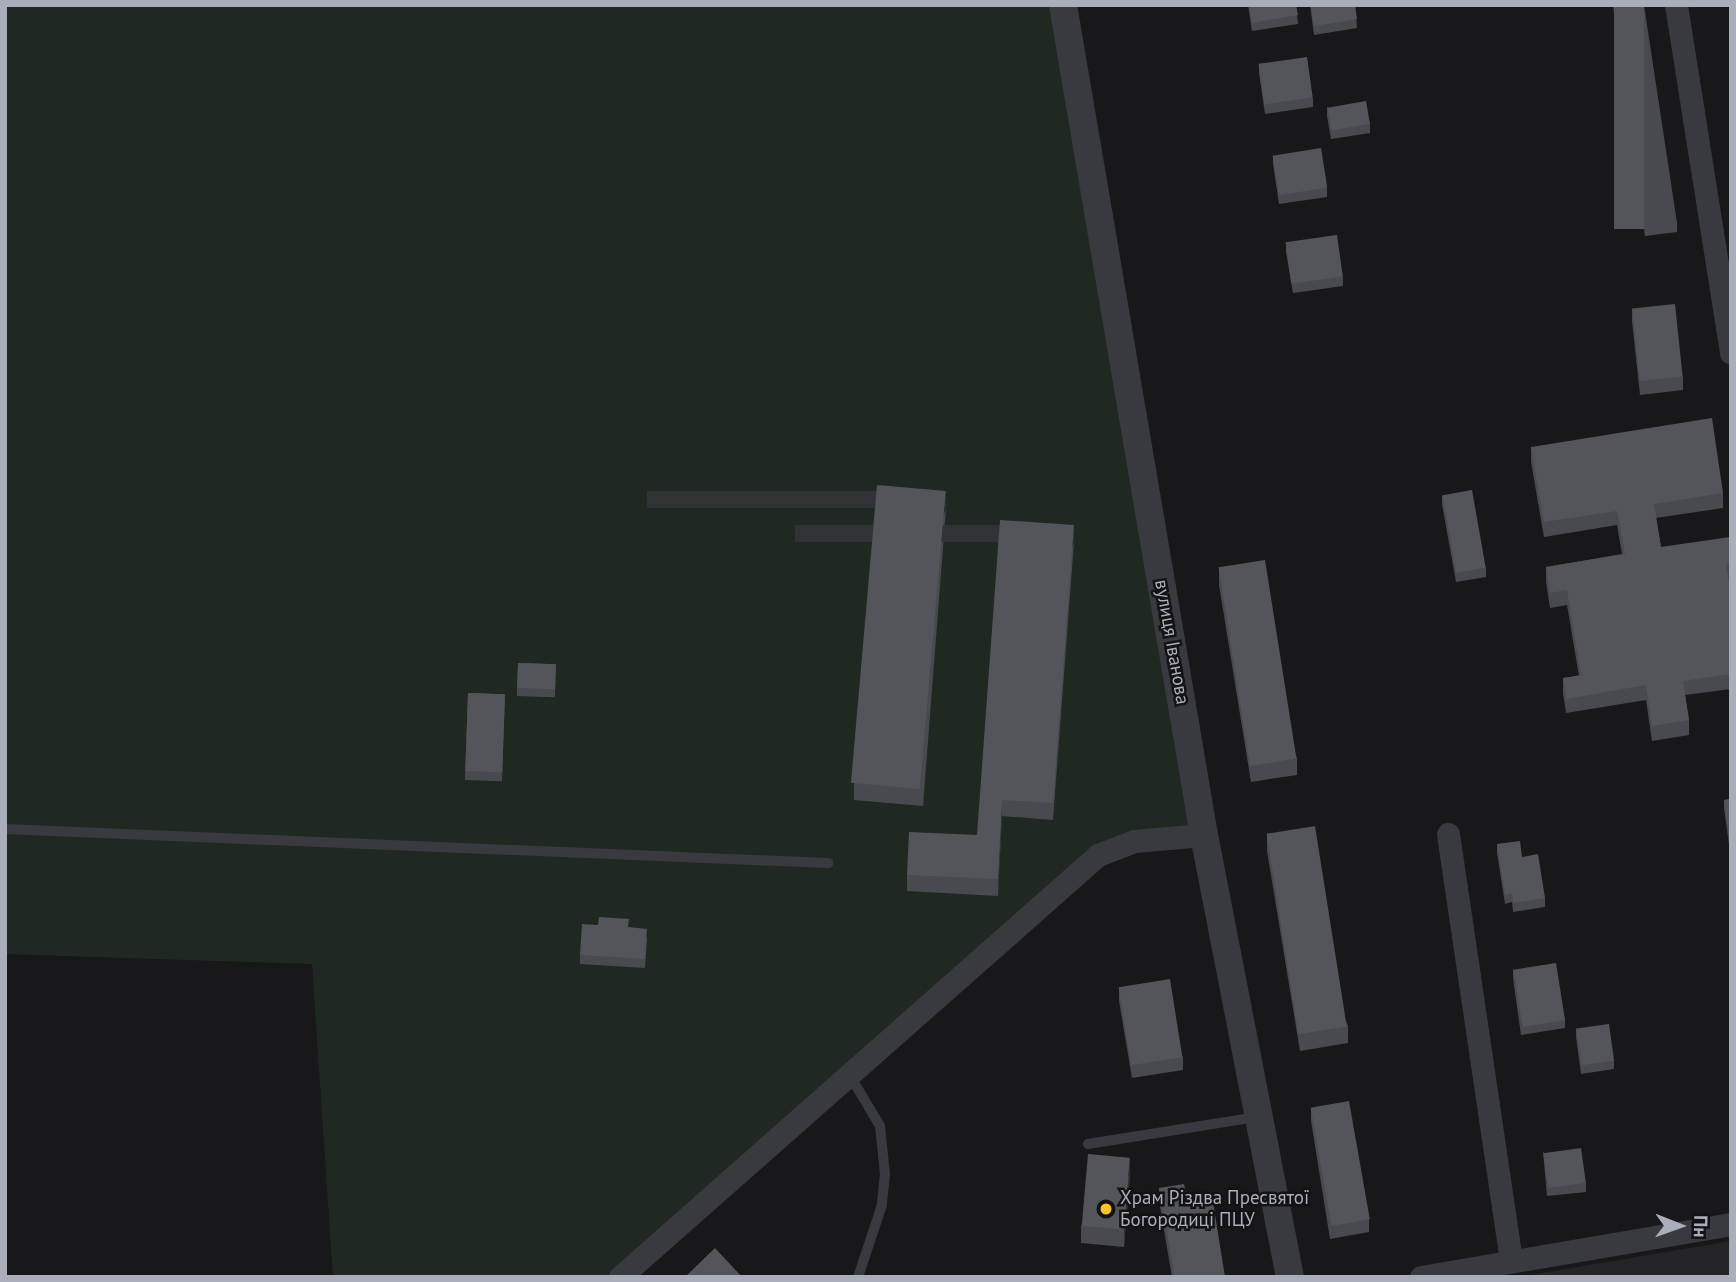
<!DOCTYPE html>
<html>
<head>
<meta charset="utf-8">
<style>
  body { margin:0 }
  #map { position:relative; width:1736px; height:1282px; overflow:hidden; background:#18181a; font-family:"PT Sans",sans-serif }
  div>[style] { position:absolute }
  .built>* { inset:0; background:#242427 }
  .green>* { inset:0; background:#202921 }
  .service>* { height:10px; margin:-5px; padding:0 5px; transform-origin:5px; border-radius:5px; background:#393a40 }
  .minor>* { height:23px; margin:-11.5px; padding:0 11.5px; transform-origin:11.5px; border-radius:11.5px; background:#393a40 }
  .tertiary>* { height:28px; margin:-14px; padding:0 14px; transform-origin:14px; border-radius:14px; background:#393a40 }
  .wall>* { inset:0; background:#494a4f; transform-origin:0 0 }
  .shaded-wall>* { inset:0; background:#313235; transform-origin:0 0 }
  .building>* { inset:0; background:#54555b; transform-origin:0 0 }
  .dots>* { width:19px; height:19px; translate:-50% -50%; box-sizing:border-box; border:4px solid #131315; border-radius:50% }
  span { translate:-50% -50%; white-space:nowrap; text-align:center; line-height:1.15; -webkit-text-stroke:5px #131315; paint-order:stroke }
  .street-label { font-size:19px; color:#aaaebb }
  .poi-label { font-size:19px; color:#aaaebb }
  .left { translate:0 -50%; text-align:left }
  .frame { position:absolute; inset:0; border:7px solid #aaaebb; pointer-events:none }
  .north { position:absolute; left:1645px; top:1191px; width:70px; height:70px; -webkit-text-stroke:5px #131315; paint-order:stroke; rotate:91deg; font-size:19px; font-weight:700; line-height:28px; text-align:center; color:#aaaebb }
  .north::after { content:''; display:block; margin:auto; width:24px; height:32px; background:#aaaebb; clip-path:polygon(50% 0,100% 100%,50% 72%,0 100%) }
</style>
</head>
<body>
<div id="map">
  <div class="built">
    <i style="clip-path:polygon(1731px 1241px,1731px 1277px,1518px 1277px)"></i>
  </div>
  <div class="green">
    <i style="clip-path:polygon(5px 5px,1064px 5px,1204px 835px,1120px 844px,620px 1277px,333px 1277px,312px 964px,5px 954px)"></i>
  </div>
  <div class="service">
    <i style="left:5px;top:829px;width:824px;rotate:2.37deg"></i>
    <i style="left:849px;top:1074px;width:61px;rotate:59.2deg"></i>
    <i style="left:880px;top:1126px;width:48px;rotate:84.1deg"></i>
    <i style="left:885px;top:1174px;width:31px;rotate:96deg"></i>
    <i style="left:882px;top:1205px;width:76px;rotate:108.4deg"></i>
    <i style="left:1088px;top:1144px;width:170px;rotate:-9.1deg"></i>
  </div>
  <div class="minor">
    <i style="left:1676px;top:5px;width:352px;rotate:81deg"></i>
    <i style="left:1448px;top:834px;width:432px;rotate:81.6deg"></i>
    <i style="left:620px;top:1277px;width:638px;rotate:-41.44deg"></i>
    <i style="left:1098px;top:855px;width:39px;rotate:-21deg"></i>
    <i style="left:1134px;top:841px;width:70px;rotate:-4.9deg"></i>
    <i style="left:1421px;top:1277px;width:314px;rotate:-9.7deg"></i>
  </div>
  <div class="tertiary">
    <i style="left:1063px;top:5px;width:842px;rotate:80.36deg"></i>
    <i style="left:1204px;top:835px;width:450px;rotate:79deg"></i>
  </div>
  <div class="wall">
    <i style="clip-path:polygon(1248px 5px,1296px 5px,1298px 24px,1252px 31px)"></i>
    <i style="clip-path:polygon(1310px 5px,1355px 5px,1357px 28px,1314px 35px)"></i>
    <i style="clip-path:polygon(1613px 5px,1644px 5px,1677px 223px,1677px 232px,1645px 236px)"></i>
    <i style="clip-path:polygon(1259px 65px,1313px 98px,1313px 107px,1265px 114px,1259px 73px)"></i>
    <i style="clip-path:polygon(1327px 107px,1370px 124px,1370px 133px,1331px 139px,1327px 116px)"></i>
    <i style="clip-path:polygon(1273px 155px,1327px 188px,1327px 197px,1279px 204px,1273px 164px)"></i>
    <i style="clip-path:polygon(1286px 243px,1343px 277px,1343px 286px,1293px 293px,1286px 252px)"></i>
    <i style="clip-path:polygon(1632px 308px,1683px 377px,1683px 390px,1640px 395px,1632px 321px)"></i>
    <i style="clip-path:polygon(1531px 447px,1723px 493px,1723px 508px,1656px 518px,1661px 547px,1731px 543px,1731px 578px,1729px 578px,1731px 594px,1731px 689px,1685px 695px,1689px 720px,1689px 735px,1652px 741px,1646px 700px,1566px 713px,1563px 693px,1563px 678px,1579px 676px,1567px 605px,1550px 608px,1546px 582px,1546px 567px,1622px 554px,1617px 525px,1544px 537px,1531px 462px)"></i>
    <i style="clip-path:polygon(1442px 495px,1486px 568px,1486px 577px,1456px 582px,1442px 504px)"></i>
    <i style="clip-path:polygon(946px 508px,923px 806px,854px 800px,854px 783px)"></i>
    <i style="clip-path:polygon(1074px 542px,1053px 820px,1002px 816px,998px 896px,907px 891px,907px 875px,977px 835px)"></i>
    <i style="clip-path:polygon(1219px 567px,1297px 758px,1297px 775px,1251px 782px,1219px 585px)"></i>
    <i style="left:518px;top:663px;width:38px;height:33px;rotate:2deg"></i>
    <i style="left:468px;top:693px;width:37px;height:87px;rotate:2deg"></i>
    <i style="clip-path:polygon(1731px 799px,1731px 858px,1724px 809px,1724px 800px)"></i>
    <i style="clip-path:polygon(1267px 834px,1348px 1026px,1348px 1043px,1300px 1051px,1267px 851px)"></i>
    <i style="clip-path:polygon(1497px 844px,1522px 857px,1545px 898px,1545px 907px,1513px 912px,1512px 902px,1505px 904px,1497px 853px)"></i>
    <i style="clip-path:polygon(629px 927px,647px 938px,645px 968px,580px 964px,580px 955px)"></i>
    <i style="clip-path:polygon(1513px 969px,1565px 1020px,1565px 1028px,1521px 1035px,1513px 978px)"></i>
    <i style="clip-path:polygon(1119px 987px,1183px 1057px,1183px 1070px,1132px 1078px,1119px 1001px)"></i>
    <i style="clip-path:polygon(1576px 1028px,1614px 1061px,1614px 1069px,1581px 1074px,1576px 1037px)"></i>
    <i style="clip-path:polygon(1311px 1108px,1369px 1219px,1369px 1232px,1330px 1239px,1311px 1121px)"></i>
    <i style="clip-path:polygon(1543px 1152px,1586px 1183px,1586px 1192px,1547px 1196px)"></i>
    <i style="clip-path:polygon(1130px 1175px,1124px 1247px,1081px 1243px,1081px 1226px)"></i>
    <i style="clip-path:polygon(1159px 1188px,1187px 1200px,1225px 1277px,1172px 1277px,1159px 1201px)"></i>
  </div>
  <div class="shaded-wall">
    <i style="left:946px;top:491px;width:17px;height:299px;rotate:90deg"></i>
    <i style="left:1074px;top:525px;width:17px;height:279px;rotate:90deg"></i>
    <i style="clip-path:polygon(1002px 800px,1002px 816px,998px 896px,998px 879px)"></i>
    <i style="clip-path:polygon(1130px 1158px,1130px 1175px,1124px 1247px,1124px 1230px)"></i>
  </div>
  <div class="building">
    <i style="clip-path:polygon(1249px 5px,1296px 5px,1298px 15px,1252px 23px)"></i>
    <i style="clip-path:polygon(1311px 5px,1355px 5px,1357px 19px,1314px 26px)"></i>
    <i style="left:1614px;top:5px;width:30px;height:224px"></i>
    <i style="left:1307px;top:57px;width:41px;height:49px;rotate:82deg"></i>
    <i style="left:1366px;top:101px;width:23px;height:39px;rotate:80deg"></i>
    <i style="left:1321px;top:148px;width:40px;height:49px;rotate:81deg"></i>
    <i style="left:1337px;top:235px;width:42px;height:52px;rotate:82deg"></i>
    <i style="left:1675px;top:304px;width:73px;height:43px;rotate:84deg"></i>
    <i style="clip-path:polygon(1712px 418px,1723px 493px,1654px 504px,1661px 547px,1730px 537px,1731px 563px,1726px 564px,1731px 594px,1731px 674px,1683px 681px,1689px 720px,1652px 726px,1646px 685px,1566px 699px,1563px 678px,1581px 675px,1567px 590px,1550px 593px,1546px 567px,1625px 554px,1617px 511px,1544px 522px,1531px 447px)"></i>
    <i style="left:877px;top:485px;width:69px;height:299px;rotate:5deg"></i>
    <i style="left:1472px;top:490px;width:79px;height:30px;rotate:80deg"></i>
    <i style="clip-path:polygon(1000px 520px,1074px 525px,1053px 803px,1002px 800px,998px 879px,907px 875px,909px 832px,977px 835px)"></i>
    <i style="left:1265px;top:560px;width:201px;height:47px;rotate:81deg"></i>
    <i style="left:518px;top:663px;width:38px;height:25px;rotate:2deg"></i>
    <i style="left:468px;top:693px;width:37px;height:78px;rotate:2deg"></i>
    <i style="clip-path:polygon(1731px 799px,1731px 850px,1724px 800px)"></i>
    <i style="left:1315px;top:826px;width:203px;height:49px;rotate:81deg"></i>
    <i style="clip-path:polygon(1520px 841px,1522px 857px,1538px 854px,1545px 898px,1513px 903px,1512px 893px,1505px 895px,1497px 844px)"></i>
    <i style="clip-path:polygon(599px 917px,629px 919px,628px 927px,647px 929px,645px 959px,580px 955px,582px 924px,598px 925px)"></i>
    <i style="left:1556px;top:963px;width:58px;height:43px;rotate:81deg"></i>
    <i style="left:1170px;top:979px;width:79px;height:52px;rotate:81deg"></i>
    <i style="left:1609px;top:1024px;width:37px;height:33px;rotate:82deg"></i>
    <i style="left:1349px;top:1101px;width:120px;height:39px;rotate:80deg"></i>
    <i style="left:1581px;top:1148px;width:35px;height:38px;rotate:82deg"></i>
    <i style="left:1088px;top:1154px;width:42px;height:72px;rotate:5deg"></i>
    <i style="clip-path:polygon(1184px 1184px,1187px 1200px,1212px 1196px,1225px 1277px,1175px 1277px,1159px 1188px)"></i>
    <i style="clip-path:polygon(715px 1248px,742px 1277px,685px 1277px)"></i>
  </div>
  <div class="dots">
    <i style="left:1106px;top:1209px;background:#fcc12e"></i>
  </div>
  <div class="street-label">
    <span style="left:1172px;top:642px;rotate:80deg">вулиця Іванова</span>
  </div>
  <div class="poi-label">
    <span class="left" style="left:1120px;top:1209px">Храм Різдва Пресвятої<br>Богородиці ПЦУ</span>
  </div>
  <div class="frame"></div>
  <div class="north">Пн</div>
</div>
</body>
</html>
